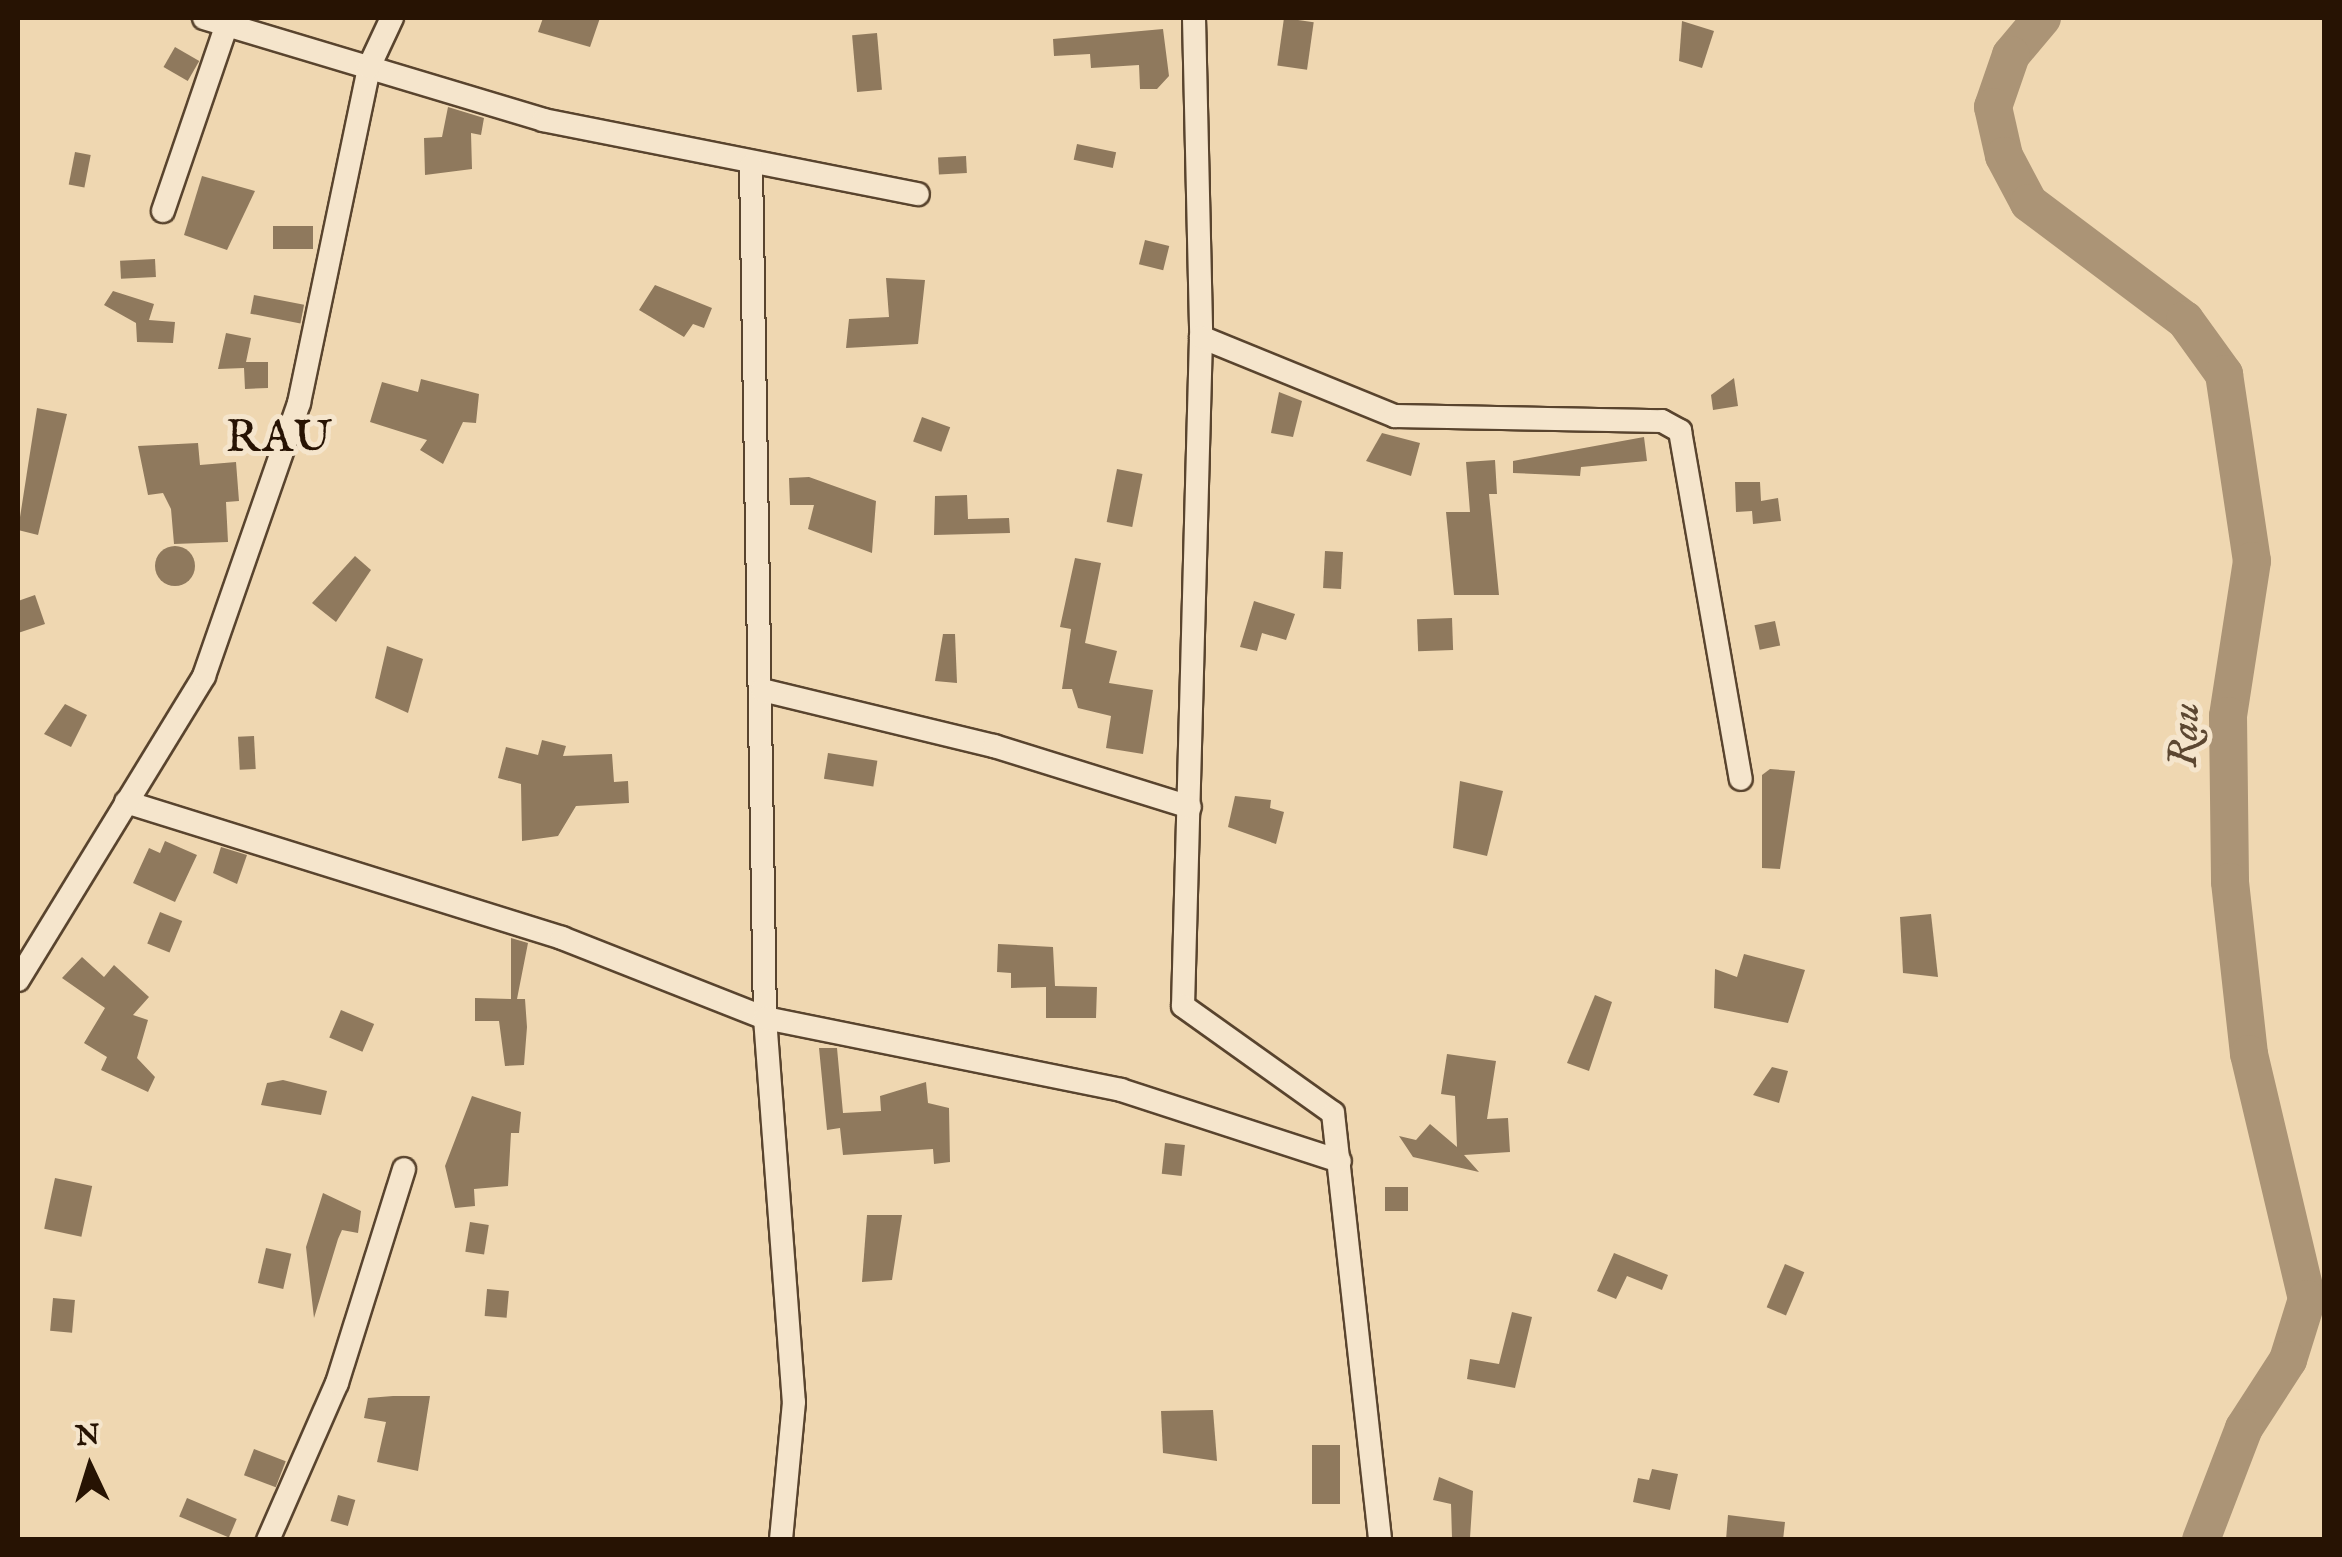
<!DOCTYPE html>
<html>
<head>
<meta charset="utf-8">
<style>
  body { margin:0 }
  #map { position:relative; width:2342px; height:1557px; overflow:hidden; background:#efd7b1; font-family:"IM FELL English",serif }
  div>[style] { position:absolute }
  .river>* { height:38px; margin:-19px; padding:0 19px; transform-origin:19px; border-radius:19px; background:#ab9476 }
  .building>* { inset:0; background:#8f795d; transform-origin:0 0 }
  .round { border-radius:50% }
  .roads { filter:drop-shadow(2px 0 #59442e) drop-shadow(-2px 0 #59442e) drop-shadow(0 2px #59442e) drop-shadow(0 -2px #59442e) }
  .minor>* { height:22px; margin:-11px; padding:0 11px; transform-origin:11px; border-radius:11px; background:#f5e5cc }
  span { translate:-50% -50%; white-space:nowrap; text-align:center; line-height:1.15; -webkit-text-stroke:10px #f5e5cc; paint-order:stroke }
  .water-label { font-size:42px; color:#5c4731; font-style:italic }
  .quarter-label { font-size:45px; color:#271303; letter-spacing:2.5px }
  .frame { position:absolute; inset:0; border:20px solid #271303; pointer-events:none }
  .north { position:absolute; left:40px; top:1417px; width:100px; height:100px; -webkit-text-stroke:8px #f5e5cc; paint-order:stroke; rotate:356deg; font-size:28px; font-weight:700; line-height:40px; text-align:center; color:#271303 }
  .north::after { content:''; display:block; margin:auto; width:35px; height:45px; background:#271303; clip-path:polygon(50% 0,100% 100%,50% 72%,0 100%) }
</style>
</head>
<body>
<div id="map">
  <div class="river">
    <i style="left:2042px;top:18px;width:48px;rotate:130deg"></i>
    <i style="left:2011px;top:55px;width:55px;rotate:109.1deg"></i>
    <i style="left:1993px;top:107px;width:50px;rotate:77.3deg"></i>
    <i style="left:2004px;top:156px;width:53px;rotate:62deg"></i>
    <i style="left:2029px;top:203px;width:195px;rotate:36.9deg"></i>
    <i style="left:2185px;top:320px;width:67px;rotate:54.2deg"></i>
    <i style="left:2224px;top:374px;width:189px;rotate:81.5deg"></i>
    <i style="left:2252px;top:561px;width:157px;rotate:98.8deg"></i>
    <i style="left:2228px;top:716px;width:166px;rotate:89.3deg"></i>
    <i style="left:2230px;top:882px;width:173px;rotate:83.7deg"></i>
    <i style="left:2249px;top:1054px;width:252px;rotate:76.7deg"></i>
    <i style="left:2307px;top:1299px;width:64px;rotate:107.3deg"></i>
    <i style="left:2288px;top:1360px;width:81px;rotate:122.9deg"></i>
    <i style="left:2244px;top:1428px;width:120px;rotate:111deg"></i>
  </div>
  <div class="building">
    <i style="clip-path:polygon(543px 18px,600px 18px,590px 47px,538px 32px)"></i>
    <i style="left:1284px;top:18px;width:30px;height:48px;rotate:8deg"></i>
    <i style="clip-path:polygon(1682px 21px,1714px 31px,1702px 68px,1679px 61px)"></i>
    <i style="clip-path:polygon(1163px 29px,1169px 76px,1157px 89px,1140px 89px,1139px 65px,1091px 68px,1090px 54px,1054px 56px,1053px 39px)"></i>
    <i style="left:877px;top:33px;width:57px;height:25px;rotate:85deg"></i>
    <i style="left:175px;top:47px;width:28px;height:23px;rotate:30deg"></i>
    <i style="clip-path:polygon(448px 107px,484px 118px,481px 135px,471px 133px,472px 169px,425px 175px,424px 138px,442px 137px)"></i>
    <i style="left:1077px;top:144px;width:40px;height:16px;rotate:12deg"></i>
    <i style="left:75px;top:152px;width:16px;height:33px;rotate:11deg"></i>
    <i style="left:966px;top:156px;width:17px;height:28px;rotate:87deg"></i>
    <i style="clip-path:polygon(202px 176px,255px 191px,227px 250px,184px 235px)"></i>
    <i style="left:313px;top:226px;width:23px;height:40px;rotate:90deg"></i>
    <i style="left:1145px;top:240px;width:25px;height:25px;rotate:14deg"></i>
    <i style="left:155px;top:259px;width:18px;height:35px;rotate:87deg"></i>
    <i style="clip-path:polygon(886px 278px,925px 280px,918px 344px,846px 348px,849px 319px,889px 317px)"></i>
    <i style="clip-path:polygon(655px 285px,712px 308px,704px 328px,693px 324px,684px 337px,639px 310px)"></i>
    <i style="clip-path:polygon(113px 291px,154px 304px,149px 320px,175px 322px,173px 343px,137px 342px,136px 323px,104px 305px)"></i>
    <i style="left:254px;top:295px;width:51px;height:19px;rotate:11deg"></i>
    <i style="clip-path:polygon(226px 333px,251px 338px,246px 362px,268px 362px,268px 388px,245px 389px,244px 368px,218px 369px)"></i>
    <i style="clip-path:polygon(1734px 378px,1738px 406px,1713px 410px,1711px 395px)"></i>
    <i style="clip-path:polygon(421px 379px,479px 394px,476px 423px,463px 422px,443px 464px,420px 450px,427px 440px,370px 422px,382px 382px,418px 392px)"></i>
    <i style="clip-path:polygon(1279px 392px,1302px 401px,1293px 437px,1271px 433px)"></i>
    <i style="clip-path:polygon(37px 408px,67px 414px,38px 535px,18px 530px)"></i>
    <i style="left:922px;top:417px;width:30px;height:26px;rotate:20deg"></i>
    <i style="clip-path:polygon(1382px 433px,1420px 443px,1411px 476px,1366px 461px)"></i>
    <i style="clip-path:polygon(1644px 437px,1647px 461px,1581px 467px,1580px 476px,1513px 473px,1513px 461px)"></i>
    <i style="clip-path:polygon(198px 443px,200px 465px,236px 462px,239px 501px,226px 502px,228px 542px,174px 544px,171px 509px,163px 493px,148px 495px,138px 446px)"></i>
    <i style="clip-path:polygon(1495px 460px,1497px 494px,1489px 494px,1499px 595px,1454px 595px,1446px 512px,1470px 512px,1466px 462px)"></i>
    <i style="left:1117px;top:469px;width:26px;height:54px;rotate:11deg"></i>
    <i style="clip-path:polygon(809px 477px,876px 501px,872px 553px,808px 529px,814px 505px,790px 505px,789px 478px)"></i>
    <i style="clip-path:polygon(1735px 482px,1760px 482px,1761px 501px,1778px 498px,1781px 521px,1753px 524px,1752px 511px,1736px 512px)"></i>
    <i style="clip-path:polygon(967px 495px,968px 519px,1009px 518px,1010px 533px,934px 535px,935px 496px)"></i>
    <i class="round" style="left:155px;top:546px;width:40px;height:40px"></i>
    <i style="left:1325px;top:551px;width:18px;height:37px;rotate:3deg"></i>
    <i style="clip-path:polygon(355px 556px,371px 570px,336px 622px,312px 603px)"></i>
    <i style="clip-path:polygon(1075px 558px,1101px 563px,1085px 643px,1117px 651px,1109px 683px,1153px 690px,1143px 754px,1106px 748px,1111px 716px,1078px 708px,1072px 689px,1062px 689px,1071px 629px,1060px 627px)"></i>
    <i style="clip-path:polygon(35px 595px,45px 624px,18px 633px,18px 601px)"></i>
    <i style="clip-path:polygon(1254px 601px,1295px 614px,1286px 640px,1262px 633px,1257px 651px,1240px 647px)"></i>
    <i style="left:1452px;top:618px;width:32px;height:35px;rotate:88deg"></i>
    <i style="left:1775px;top:621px;width:25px;height:21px;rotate:78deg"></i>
    <i style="clip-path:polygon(943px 634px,955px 634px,957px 683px,935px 681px)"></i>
    <i style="clip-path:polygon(387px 646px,423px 659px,408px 713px,375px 698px)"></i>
    <i style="clip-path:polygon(65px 704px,87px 715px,71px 747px,44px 734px)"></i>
    <i style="left:254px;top:736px;width:33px;height:16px;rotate:87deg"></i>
    <i style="clip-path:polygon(542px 740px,566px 746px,563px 756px,612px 754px,614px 782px,628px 781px,629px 803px,576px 806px,558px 836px,522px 841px,521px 784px,498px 778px,506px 747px,538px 755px)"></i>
    <i style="left:828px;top:753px;width:50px;height:26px;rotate:9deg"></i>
    <i style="clip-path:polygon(1770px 769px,1795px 771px,1780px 869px,1762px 868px,1762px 775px)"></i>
    <i style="clip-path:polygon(1460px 781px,1503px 791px,1487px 856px,1453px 848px)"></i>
    <i style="clip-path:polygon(1235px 796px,1271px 800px,1270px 808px,1284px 812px,1276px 844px,1228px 827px)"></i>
    <i style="clip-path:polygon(165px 841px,197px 855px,175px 902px,133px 883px,149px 848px,160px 853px)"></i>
    <i style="clip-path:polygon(221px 847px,247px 855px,237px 884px,213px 873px)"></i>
    <i style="left:160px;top:912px;width:24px;height:34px;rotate:22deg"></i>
    <i style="clip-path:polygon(1931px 914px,1938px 977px,1903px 973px,1900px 917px)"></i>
    <i style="clip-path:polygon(511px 938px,528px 943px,517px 999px,525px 999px,527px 1027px,524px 1065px,505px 1066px,499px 1021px,475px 1021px,475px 998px,511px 999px)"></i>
    <i style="clip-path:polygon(998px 944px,1053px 947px,1055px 986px,1097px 987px,1096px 1018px,1046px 1018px,1046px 987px,1011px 988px,1011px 973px,997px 972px)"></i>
    <i style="clip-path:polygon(1744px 954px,1805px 970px,1788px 1023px,1714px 1008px,1715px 969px,1737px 977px)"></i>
    <i style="clip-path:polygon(82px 957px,104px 977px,114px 965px,149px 997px,133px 1015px,148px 1020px,137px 1058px,155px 1077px,148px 1092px,101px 1070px,107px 1057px,84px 1043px,105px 1008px,62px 978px)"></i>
    <i style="clip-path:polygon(1595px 995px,1612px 1002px,1589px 1071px,1567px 1063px)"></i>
    <i style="left:341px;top:1010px;width:36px;height:30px;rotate:23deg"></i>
    <i style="clip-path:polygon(819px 1048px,837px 1048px,843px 1113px,881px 1111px,880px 1096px,926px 1082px,928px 1103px,949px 1108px,950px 1162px,934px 1164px,933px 1149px,843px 1155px,840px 1128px,827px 1130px)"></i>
    <i style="clip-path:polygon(1447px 1054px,1496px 1061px,1487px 1119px,1508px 1118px,1510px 1152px,1464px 1155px,1479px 1172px,1413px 1157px,1399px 1136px,1416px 1140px,1430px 1124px,1457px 1147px,1455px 1096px,1441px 1094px)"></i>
    <i style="clip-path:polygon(1772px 1067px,1788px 1071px,1779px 1103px,1753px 1095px)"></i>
    <i style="clip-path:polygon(283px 1080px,327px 1091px,321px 1115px,261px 1105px,267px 1083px)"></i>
    <i style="clip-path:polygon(472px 1096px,521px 1112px,519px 1133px,511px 1133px,508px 1186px,474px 1189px,475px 1206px,455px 1208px,445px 1166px)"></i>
    <i style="left:1165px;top:1143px;width:20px;height:31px;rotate:6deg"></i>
    <i style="left:55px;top:1178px;width:38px;height:52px;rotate:12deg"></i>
    <i style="left:1408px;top:1187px;width:24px;height:23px;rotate:90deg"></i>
    <i style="clip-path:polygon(323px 1193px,361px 1211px,358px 1233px,342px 1230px,338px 1239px,314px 1318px,306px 1247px)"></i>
    <i style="clip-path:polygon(867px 1215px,902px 1215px,892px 1280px,862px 1282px)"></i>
    <i style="left:470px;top:1222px;width:19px;height:30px;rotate:9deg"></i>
    <i style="left:266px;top:1248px;width:26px;height:36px;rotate:13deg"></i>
    <i style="clip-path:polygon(1614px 1253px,1668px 1275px,1662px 1290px,1627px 1276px,1616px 1299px,1597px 1291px)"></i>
    <i style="left:1785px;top:1264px;width:21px;height:47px;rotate:23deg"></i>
    <i style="left:487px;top:1289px;width:22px;height:27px;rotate:5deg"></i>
    <i style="left:53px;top:1298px;width:22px;height:33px;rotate:5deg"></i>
    <i style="clip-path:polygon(1512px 1312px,1532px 1317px,1515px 1388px,1467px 1379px,1470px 1359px,1499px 1364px)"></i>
    <i style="clip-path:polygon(393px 1396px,430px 1396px,418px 1471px,377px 1462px,386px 1422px,364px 1418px,368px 1398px)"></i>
    <i style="clip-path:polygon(1213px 1410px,1217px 1461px,1163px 1453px,1161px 1411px)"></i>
    <i style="left:1312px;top:1445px;width:28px;height:59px"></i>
    <i style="left:254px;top:1449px;width:34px;height:28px;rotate:21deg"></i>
    <i style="clip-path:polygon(1652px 1469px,1678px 1474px,1670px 1510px,1633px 1502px,1638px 1478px,1649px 1480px)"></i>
    <i style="clip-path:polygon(1439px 1477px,1473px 1491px,1470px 1538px,1452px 1538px,1451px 1504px,1433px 1500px)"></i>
    <i style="left:338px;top:1495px;width:18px;height:27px;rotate:16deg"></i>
    <i style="left:187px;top:1498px;width:54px;height:20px;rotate:23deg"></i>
    <i style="clip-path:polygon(1728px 1515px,1785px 1522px,1783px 1540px,1726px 1540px)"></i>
  </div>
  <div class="roads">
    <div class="minor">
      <i style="left:204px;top:18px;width:354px;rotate:16.7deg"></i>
      <i style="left:543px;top:120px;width:382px;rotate:11.2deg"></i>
      <i style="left:1194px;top:18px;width:319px;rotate:88.7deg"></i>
      <i style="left:1201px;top:337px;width:669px;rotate:91.54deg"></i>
      <i style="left:1183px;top:1006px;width:184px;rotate:35.5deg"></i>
      <i style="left:1333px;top:1113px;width:430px;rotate:83.7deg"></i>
      <i style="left:751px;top:166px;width:852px;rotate:89.06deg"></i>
      <i style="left:765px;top:1018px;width:385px;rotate:85.7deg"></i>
      <i style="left:794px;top:1402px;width:139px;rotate:95.4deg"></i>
      <i style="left:163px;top:211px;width:201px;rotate:-71.1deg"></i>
      <i style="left:1201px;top:337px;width:209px;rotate:22.2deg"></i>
      <i style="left:1395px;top:416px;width:267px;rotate:1.1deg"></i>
      <i style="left:1662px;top:421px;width:21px;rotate:29deg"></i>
      <i style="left:1680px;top:431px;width:353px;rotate:80.1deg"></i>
      <i style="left:762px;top:690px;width:239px;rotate:13.6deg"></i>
      <i style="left:994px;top:746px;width:205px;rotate:17.3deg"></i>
      <i style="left:126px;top:802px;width:457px;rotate:17.3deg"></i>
      <i style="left:562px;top:938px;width:218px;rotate:21.5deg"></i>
      <i style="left:765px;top:1018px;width:363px;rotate:11.4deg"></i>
      <i style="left:1121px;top:1090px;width:230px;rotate:18deg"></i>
      <i style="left:18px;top:980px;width:356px;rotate:-58.5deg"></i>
      <i style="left:204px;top:676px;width:289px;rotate:-70.8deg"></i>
      <i style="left:299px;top:403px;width:343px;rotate:-78.2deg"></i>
      <i style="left:369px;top:67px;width:54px;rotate:-64.9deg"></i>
      <i style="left:268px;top:1540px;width:171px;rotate:-66.3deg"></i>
      <i style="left:337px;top:1383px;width:224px;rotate:-72.6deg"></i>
    </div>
  </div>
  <div class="water-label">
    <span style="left:2186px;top:735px;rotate:-88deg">Rau</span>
  </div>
  <div class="quarter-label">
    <span style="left:280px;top:439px">RAU</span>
  </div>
  <div class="frame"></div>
  <div class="north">N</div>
</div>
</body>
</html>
